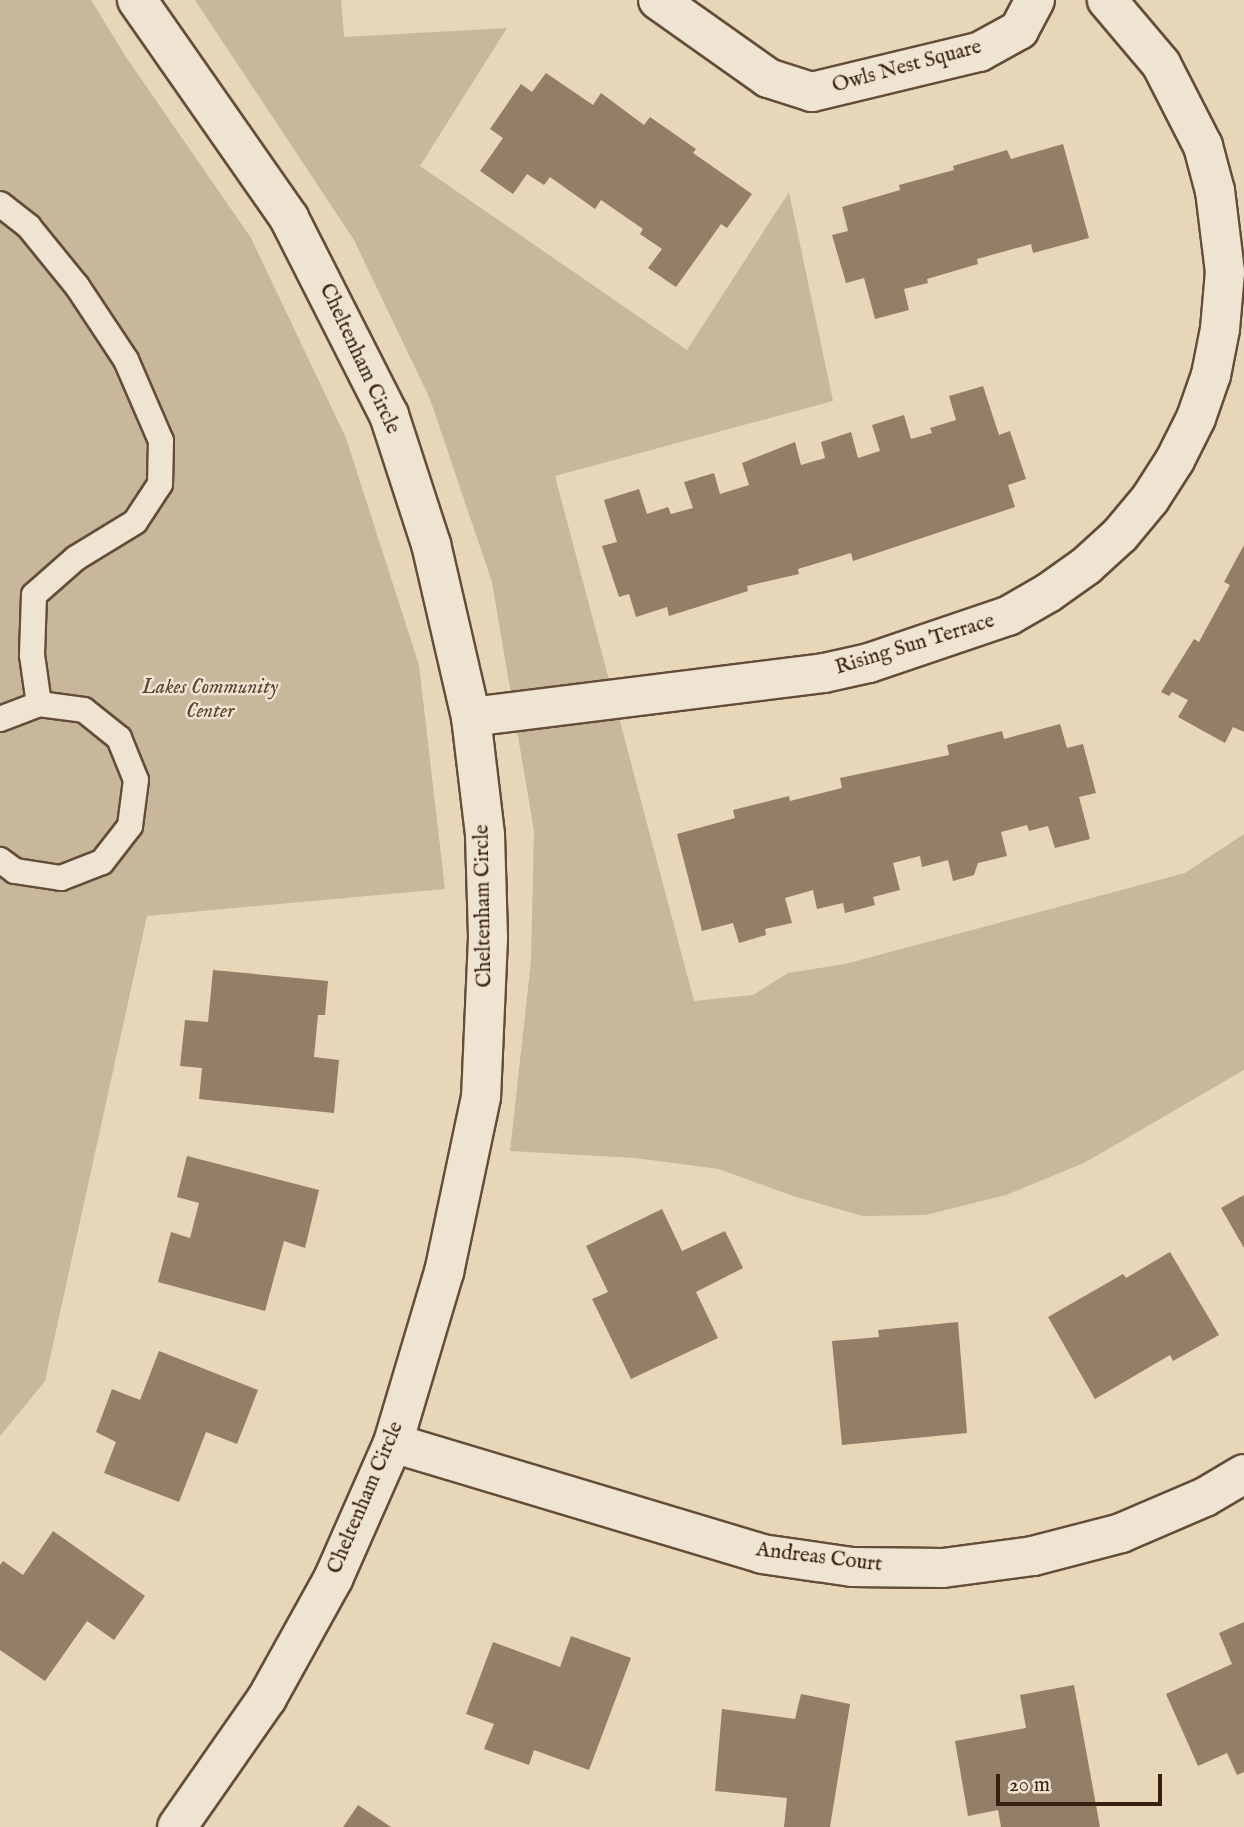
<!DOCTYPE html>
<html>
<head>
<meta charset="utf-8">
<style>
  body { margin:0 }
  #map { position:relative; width:1244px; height:1827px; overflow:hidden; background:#e7d6b8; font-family:"IM FELL English",serif }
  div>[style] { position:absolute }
  .green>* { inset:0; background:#c9b79b }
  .building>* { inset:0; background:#937e67 }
  .roads { filter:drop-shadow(2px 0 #644d39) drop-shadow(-2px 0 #644d39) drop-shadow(0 2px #644d39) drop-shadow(0 -2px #644d39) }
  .service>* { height:24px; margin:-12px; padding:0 12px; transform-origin:12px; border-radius:12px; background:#efe4d1 }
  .minor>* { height:38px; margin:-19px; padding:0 19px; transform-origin:19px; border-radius:19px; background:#efe4d1 }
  span { translate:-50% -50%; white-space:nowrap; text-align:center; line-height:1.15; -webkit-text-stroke:5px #efe4d1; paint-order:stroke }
  .street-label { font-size:21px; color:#391f0f }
  .park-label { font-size:21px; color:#5d4532; font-style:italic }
  .scale { position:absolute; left:996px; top:1774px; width:166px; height:32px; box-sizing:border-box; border:4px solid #391f0f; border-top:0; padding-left:9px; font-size:21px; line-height:24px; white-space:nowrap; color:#391f0f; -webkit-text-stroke:5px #efe4d1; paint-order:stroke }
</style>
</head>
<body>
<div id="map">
  <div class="green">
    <i style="clip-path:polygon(0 0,91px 0,126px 57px,251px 238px,346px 438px,419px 665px,445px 889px,147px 916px,45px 1381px,0 1436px)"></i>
    <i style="clip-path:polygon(195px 0,341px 0,344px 37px,507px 28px,420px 166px,687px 350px,789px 192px,833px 401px,555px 476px,694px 1001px,753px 995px,788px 973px,845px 964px,1185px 873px,1244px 834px,1244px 1070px,1084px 1163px,1006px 1195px,926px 1215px,863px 1216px,793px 1196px,719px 1169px,635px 1158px,510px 1151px,531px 961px,534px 831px,492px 582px,430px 399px,354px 240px)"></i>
  </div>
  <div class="building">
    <i style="clip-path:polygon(546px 73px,593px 105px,601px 93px,644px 125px,650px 117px,696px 149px,693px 153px,752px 194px,727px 228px,721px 224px,676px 287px,648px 268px,662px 249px,640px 234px,643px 229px,601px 200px,595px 209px,550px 177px,544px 185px,527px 174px,513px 194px,480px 171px,503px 138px,490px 129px,521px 84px,532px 92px)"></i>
    <i style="clip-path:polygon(1063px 144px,1089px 238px,1033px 253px,1031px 244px,977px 259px,978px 264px,927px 279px,928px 283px,904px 289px,909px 310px,875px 319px,864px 278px,846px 283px,832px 235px,848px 231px,842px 207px,900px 190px,899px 185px,954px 170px,953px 166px,1007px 150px,1011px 159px)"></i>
    <i style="clip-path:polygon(983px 386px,999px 435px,1010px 431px,1026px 479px,1008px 485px,1015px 507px,853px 561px,851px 553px,798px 569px,799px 574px,747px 586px,748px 591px,669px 616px,667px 607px,636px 617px,629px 594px,619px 597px,602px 546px,617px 542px,604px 500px,639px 489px,647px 514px,668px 507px,671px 514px,693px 508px,684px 482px,714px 473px,720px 494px,749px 485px,742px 463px,795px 442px,801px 465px,825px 458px,821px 442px,851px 432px,858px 458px,880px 451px,872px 425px,904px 415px,911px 439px,932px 433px,930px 428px,956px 420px,949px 396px)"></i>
    <i style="clip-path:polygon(1244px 545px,1244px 732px,1233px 727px,1225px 743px,1178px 717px,1188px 700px,1172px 692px,1169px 696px,1161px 692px,1194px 639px,1199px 642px,1230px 585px,1224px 582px)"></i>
    <i style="clip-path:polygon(1060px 724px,1067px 748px,1083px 744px,1096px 793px,1079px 797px,1090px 839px,1055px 848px,1048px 826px,1029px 831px,1027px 825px,1001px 832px,1007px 856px,978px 863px,974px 875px,953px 881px,948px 860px,922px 867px,920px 856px,893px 863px,900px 890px,873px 897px,875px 905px,845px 913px,843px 903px,817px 909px,813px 890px,785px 898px,792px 923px,765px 929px,766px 935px,739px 943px,733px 923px,702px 931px,677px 834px,735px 818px,733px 810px,789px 796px,790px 801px,842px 788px,840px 778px,949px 755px,947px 745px,1002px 731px,1004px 739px)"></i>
    <i style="clip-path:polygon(213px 970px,328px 981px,325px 1015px,318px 1015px,314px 1057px,339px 1060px,334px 1113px,199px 1099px,202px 1068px,180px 1066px,185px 1020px,208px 1022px)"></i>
    <i style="clip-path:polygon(187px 1156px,319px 1190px,305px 1248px,284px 1241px,265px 1311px,158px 1282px,171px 1232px,190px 1238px,199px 1203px,177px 1197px)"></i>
    <i style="clip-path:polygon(1244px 1195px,1244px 1248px,1221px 1208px)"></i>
    <i style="clip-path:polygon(662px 1209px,682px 1251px,725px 1231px,743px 1268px,696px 1292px,718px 1338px,631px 1379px,592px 1299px,608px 1292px,586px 1246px)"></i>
    <i style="clip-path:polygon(1170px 1252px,1219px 1335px,1173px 1361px,1170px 1355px,1095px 1399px,1048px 1317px,1123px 1274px,1126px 1278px)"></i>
    <i style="clip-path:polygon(958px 1322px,967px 1433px,842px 1445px,832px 1341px,879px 1337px,878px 1330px)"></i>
    <i style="clip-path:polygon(159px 1351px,258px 1390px,237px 1444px,206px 1432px,179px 1502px,104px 1473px,116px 1442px,96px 1432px,112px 1389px,140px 1400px)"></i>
    <i style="clip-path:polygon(53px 1531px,145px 1596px,114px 1640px,87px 1621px,45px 1681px,0 1650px,0 1565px,3px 1561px,23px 1575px)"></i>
    <i style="clip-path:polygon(1244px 1622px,1244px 1772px,1237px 1775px,1227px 1753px,1198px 1766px,1166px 1694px,1232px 1664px,1219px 1633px)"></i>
    <i style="clip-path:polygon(571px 1636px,631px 1658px,589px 1770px,534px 1750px,529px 1765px,484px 1749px,494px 1724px,466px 1714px,493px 1642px,560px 1667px)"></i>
    <i style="clip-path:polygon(1074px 1685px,1100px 1827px,1001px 1827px,998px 1810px,968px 1816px,955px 1741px,1026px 1728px,1020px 1695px)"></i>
    <i style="clip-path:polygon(801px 1694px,850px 1704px,830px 1827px,784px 1827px,787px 1798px,715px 1791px,722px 1709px,795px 1719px)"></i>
    <i style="clip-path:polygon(358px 1805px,391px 1827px,343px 1827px)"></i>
  </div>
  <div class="roads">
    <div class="service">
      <i style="left:0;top:204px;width:37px;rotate:38deg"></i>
      <i style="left:29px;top:227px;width:76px;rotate:50.9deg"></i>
      <i style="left:77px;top:286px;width:89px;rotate:56.5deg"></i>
      <i style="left:126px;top:360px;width:88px;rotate:66.6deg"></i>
      <i style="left:161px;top:441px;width:43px;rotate:91.3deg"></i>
      <i style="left:160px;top:484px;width:45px;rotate:123.3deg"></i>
      <i style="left:135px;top:522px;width:69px;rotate:148.6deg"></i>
      <i style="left:76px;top:558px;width:56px;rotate:138.6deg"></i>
      <i style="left:34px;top:595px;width:60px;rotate:91.9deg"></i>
      <i style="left:32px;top:655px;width:49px;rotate:81.9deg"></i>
      <i style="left:0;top:719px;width:42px;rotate:-21deg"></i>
      <i style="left:39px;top:704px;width:45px;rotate:7.6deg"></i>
      <i style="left:84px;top:710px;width:45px;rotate:38.7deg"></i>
      <i style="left:119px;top:738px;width:45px;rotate:68deg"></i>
      <i style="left:136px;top:780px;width:46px;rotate:97.4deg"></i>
      <i style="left:130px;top:826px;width:46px;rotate:127.9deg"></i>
      <i style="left:102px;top:862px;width:44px;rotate:158.7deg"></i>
      <i style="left:61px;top:878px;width:47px;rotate:-171.3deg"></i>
      <i style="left:15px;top:871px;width:19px;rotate:-144deg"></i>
    </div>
    <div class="minor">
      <i style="left:137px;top:0;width:266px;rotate:55.1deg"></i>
      <i style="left:289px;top:218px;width:221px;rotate:63.1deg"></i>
      <i style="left:389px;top:415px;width:136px;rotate:72deg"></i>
      <i style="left:431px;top:544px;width:178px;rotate:77deg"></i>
      <i style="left:471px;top:717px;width:119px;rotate:83.2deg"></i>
      <i style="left:485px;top:835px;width:103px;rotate:88.3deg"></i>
      <i style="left:488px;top:938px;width:159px;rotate:92.5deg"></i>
      <i style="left:481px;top:1097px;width:179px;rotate:101.9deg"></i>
      <i style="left:444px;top:1272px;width:178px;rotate:106.6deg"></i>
      <i style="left:393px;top:1443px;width:149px;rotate:113.8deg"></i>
      <i style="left:333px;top:1579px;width:136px;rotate:119deg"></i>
      <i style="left:267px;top:1698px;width:157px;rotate:124.9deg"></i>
      <i style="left:658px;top:0;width:135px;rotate:35.3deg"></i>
      <i style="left:768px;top:78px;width:46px;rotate:17.7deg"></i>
      <i style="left:812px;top:92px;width:172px;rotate:-13.5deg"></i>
      <i style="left:979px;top:52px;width:46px;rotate:-28.8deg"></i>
      <i style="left:1019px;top:30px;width:34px;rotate:-62deg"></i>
      <i style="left:471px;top:717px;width:356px;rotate:-7.1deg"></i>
      <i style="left:824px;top:673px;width:46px;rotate:-12.5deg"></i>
      <i style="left:869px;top:663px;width:147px;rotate:-18.7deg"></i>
      <i style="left:1008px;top:616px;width:46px;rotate:-29.9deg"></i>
      <i style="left:1048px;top:593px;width:47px;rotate:-35.4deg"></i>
      <i style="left:1086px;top:566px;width:46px;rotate:-42.4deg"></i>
      <i style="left:1120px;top:535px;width:47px;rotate:-50.2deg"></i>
      <i style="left:1150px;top:499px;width:46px;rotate:-57.3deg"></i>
      <i style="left:1175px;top:460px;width:47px;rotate:-63.4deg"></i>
      <i style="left:1196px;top:418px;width:46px;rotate:-70.8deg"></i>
      <i style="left:1211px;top:375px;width:47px;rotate:-78.9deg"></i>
      <i style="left:1220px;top:329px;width:57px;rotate:-85deg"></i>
      <i style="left:1225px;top:272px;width:82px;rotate:-97deg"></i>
      <i style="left:1215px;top:191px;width:47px;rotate:-104.9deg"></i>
      <i style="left:1203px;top:146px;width:92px;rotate:-117.1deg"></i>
      <i style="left:1161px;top:64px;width:84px;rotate:-130.2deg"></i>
      <i style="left:393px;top:1443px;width:385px;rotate:16.7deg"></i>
      <i style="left:762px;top:1554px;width:91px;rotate:8.2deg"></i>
      <i style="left:852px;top:1567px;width:91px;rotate:0.6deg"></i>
      <i style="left:943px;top:1568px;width:91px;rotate:-7.6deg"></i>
      <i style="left:1033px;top:1556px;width:91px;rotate:-14.6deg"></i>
      <i style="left:1121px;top:1533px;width:91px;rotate:-23.2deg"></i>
      <i style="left:1205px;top:1497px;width:45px;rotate:-30.5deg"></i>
    </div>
  </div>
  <div class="street-label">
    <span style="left:907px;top:67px;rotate:-15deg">Owls Nest Square</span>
    <span style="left:359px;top:359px;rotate:65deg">Cheltenham Circle</span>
    <span style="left:915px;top:645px;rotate:-17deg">Rising Sun Terrace</span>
    <span style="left:484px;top:906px;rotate:-91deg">Cheltenham Circle</span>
    <span style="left:366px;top:1498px;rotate:-67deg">Cheltenham Circle</span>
    <span style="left:819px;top:1558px;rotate:7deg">Andreas Court</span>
  </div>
  <div class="park-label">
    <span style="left:210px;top:700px">Lakes Community<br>Center</span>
  </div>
  <div class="scale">20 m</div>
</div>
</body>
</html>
